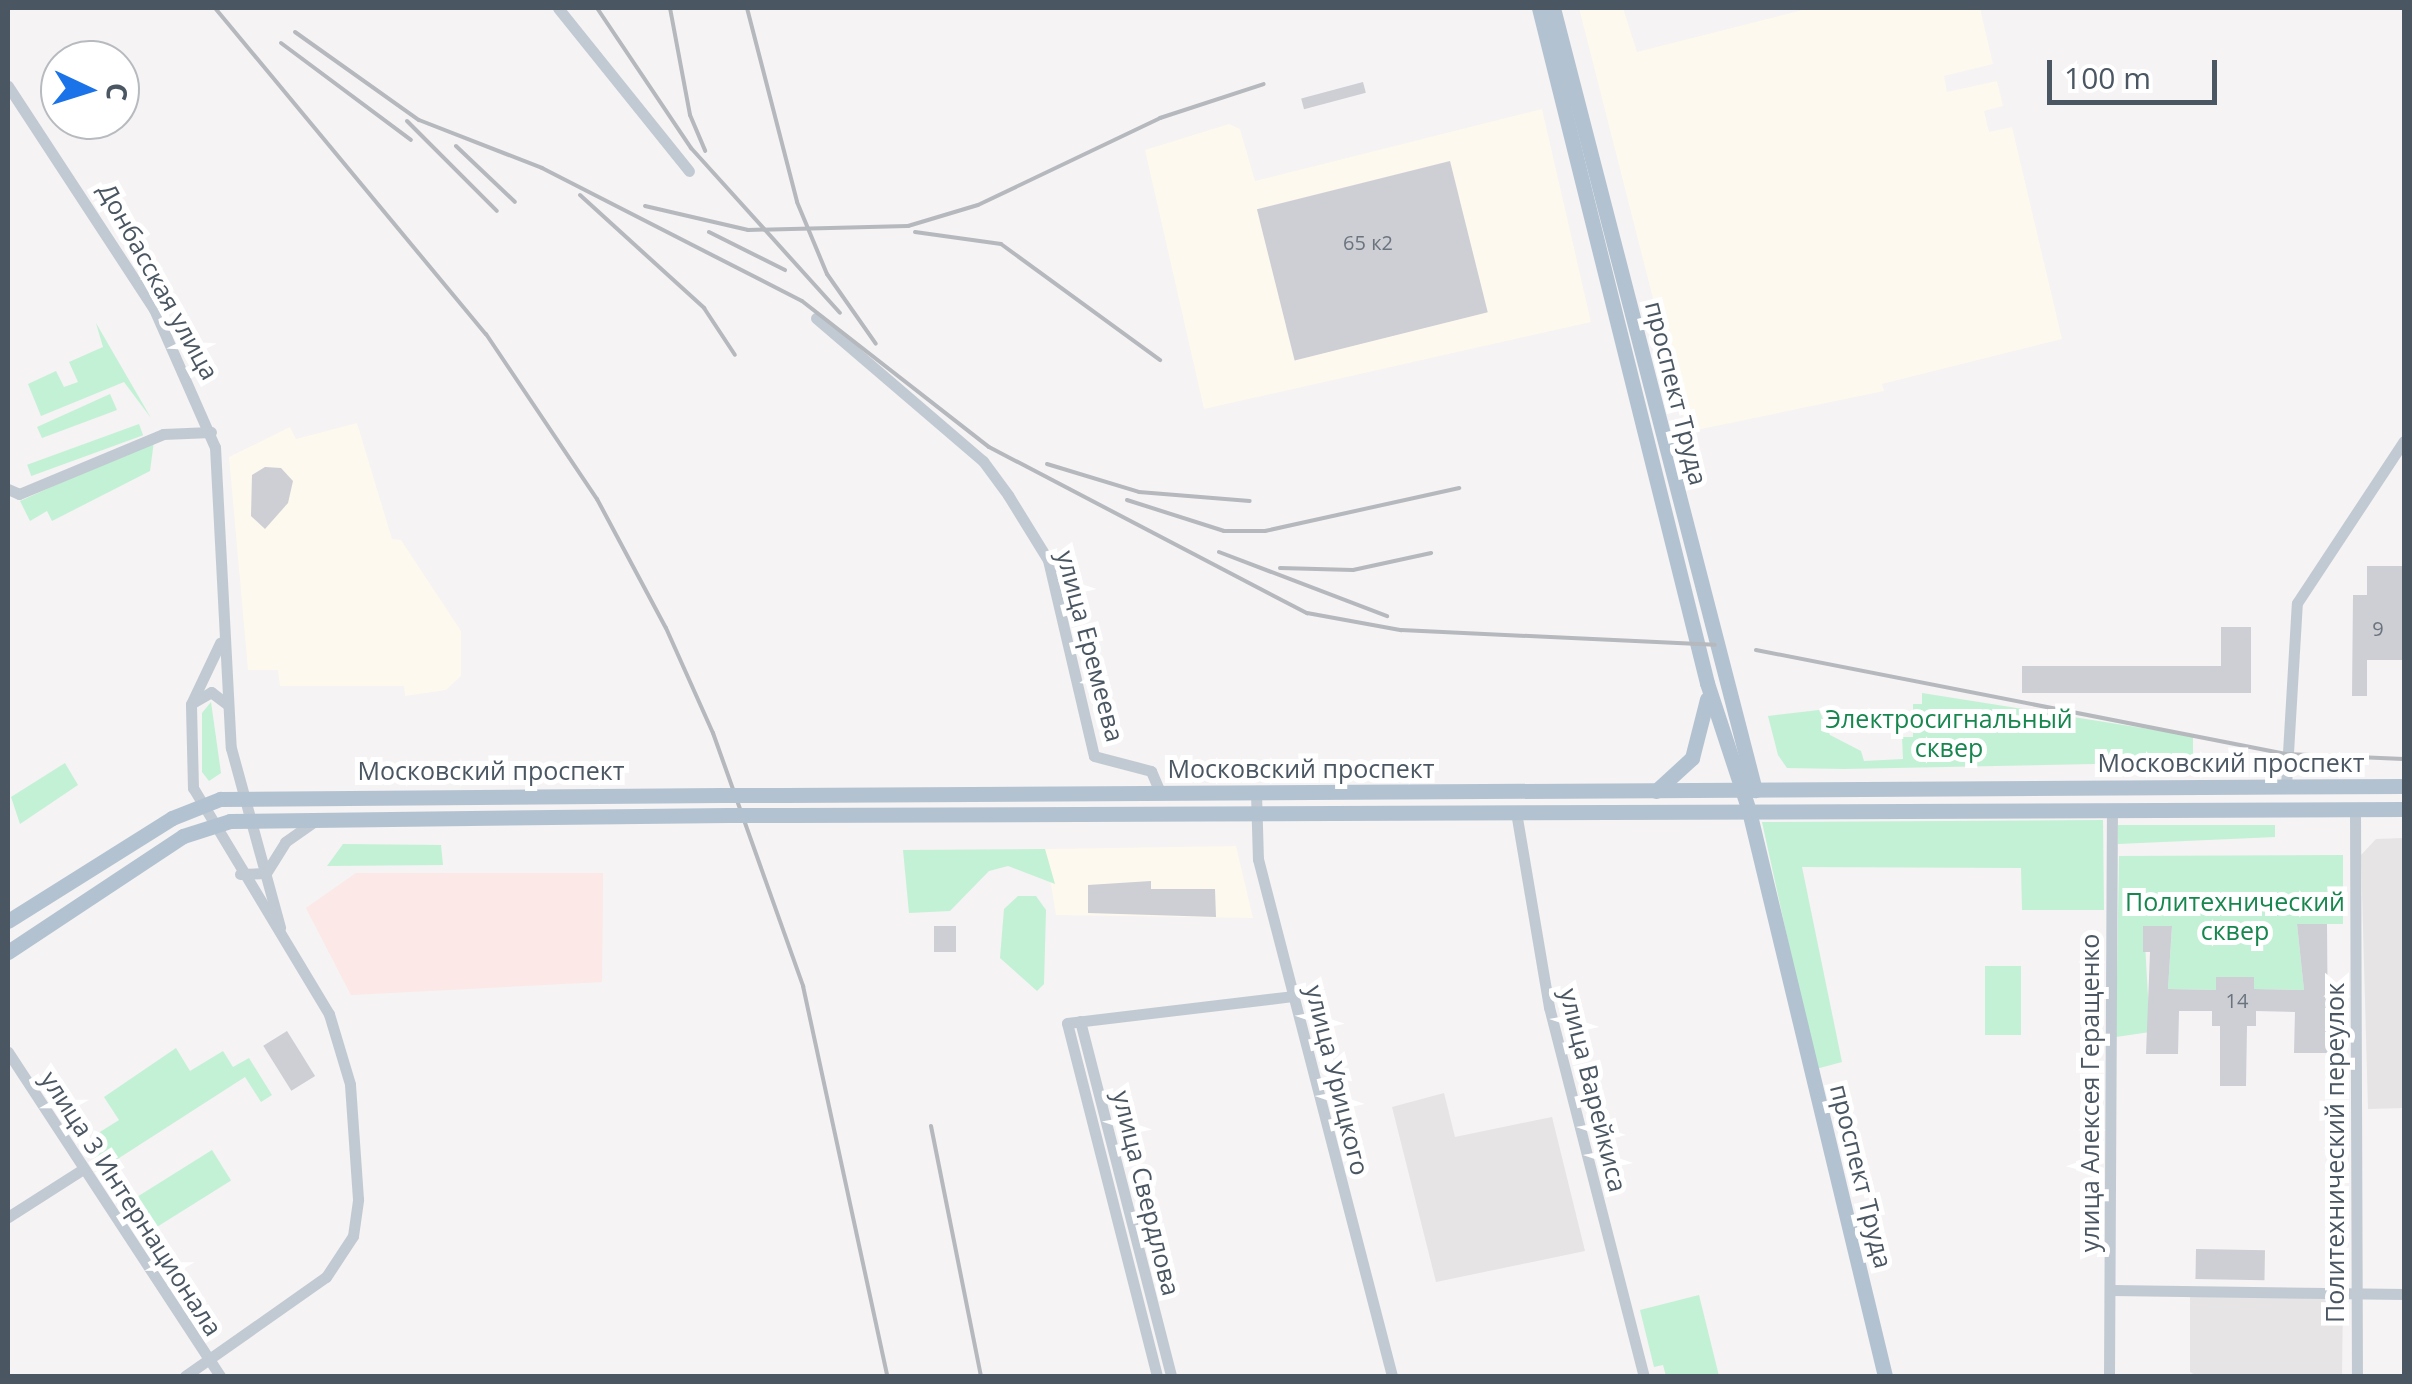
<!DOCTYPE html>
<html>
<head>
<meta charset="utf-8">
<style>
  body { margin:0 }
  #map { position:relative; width:2412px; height:1384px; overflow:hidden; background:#f5f3f3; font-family:"Open Sans",sans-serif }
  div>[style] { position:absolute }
  .commercial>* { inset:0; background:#fdf9ef }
  .education>* { inset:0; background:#e6e4e5 }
  .medical>* { inset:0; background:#fce8e6 }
  .green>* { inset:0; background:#c3f1d5; transform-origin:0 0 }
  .building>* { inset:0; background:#cdcfd5; transform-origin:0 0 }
  .minor>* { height:11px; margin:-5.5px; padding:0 5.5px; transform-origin:5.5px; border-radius:5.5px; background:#c1cad2 }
  .major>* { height:15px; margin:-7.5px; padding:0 7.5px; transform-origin:7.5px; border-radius:7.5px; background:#b3c2d1 }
  .rail>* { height:4px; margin:-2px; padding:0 2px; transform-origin:2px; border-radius:2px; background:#b5b8bd }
  .major-bridge>* { height:15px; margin:-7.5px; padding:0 7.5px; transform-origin:7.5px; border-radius:7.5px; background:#b3c2d1 }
  span { translate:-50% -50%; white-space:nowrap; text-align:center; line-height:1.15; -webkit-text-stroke:10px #fff; paint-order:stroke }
  .number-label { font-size:20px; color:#6b747e }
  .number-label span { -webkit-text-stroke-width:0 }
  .street-label { font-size:25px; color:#4a5661 }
  .park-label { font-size:25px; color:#17864f }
  .frame { position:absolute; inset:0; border:10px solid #4a5661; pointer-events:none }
  .north { position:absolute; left:40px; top:40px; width:100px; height:100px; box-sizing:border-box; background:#fff; border:2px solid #b7bbc0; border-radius:50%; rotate:94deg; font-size:28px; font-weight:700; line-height:40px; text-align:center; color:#4a5661 }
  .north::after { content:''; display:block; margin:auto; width:35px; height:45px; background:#1a73e8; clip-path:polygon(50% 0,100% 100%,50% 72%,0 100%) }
  .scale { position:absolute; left:2047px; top:60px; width:170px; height:45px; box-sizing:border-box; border:5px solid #4a5661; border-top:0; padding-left:12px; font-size:30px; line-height:35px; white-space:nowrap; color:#4a5661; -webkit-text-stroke:8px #fff; paint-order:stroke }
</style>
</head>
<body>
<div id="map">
  <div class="commercial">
    <i style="clip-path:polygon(1579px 8px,1623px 8px,1637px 52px,1810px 8px,1980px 8px,1993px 64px,1944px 76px,1947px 92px,1997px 81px,2003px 106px,1984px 111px,1989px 132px,2012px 127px,2062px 339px,1882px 384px,1884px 391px,1687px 432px)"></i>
    <i style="clip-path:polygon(1542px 109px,1591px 322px,1204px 409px,1145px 150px,1229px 124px,1240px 129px,1255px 181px)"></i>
    <i style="clip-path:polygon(357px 423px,392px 539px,401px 540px,461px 631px,461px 676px,446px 690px,405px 696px,404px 686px,280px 686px,278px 670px,248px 670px,229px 457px,290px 427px,296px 439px)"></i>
    <i style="clip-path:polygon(1236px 846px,1253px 918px,1056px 915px,1045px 849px)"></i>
  </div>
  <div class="education">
    <i style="clip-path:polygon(2404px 838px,2404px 1108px,2368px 1109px,2361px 855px,2376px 839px)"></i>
    <i style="clip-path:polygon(1444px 1093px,1455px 1137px,1552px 1117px,1585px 1251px,1436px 1282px,1392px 1107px)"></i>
    <i style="clip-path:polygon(2190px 1296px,2343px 1297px,2342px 1376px,2197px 1376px,2190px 1372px)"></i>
  </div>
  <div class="medical">
    <i style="clip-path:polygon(356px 873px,603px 873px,602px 982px,351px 995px,306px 908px)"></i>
  </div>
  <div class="green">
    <i style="clip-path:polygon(96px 323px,151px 418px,124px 382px,41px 416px,28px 384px,56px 371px,64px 387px,78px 382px,69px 362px,103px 347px)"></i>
    <i style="clip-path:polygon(110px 394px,117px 410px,42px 438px,37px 427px)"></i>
    <i style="left:139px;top:424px;width:12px;height:119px;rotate:70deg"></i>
    <i style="clip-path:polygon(154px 441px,150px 471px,52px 521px,47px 511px,30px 521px,20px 501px)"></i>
    <i style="clip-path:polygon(1922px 693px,2193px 736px,2193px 762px,1844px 769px,1787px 768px,1778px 755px,1768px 716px,1819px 710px,1830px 735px,1861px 751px,1864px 761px,1903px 759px,1902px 737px,1913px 737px,1913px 704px,1922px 704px)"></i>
    <i style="clip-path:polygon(211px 702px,221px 773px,209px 781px,202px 772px,202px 713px)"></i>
    <i style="clip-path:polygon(65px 763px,78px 785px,20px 824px,11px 797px)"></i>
    <i style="clip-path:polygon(2103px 820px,2104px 910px,2022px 910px,2021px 868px,1802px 867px,1842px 1062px,1816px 1069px,1762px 822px)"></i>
    <i style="clip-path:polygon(2118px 825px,2275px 825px,2275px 837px,2118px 844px)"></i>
    <i style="clip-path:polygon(343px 844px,441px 845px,443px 865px,327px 866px)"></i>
    <i style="clip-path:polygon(1045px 849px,1055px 884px,1008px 866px,989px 871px,950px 911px,909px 913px,903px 850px)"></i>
    <i style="clip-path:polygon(2343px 855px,2343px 924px,2297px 924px,2304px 990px,2254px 989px,2254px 977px,2217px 977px,2216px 990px,2168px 989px,2172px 927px,2144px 926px,2150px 1032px,2116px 1037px,2119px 856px)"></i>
    <i style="clip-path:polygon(1018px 896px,1036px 896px,1046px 910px,1044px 984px,1037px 991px,1000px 958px,1004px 909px)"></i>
    <i style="left:1985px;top:966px;width:36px;height:69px"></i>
    <i style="clip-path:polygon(176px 1048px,190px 1071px,223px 1051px,233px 1067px,249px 1058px,272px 1095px,261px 1102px,245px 1077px,102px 1169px,84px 1142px,119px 1120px,104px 1097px)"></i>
    <i style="left:212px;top:1150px;width:36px;height:105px;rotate:58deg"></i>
    <i style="clip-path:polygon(1699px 1295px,1719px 1376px,1666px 1376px,1663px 1365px,1654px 1367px,1640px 1310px)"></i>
  </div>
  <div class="building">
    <i style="left:1363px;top:82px;width:11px;height:64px;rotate:75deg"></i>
    <i style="left:1450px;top:161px;width:156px;height:199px;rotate:76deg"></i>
    <i style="clip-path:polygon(265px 467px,281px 468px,293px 481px,288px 503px,265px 529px,251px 516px,252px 475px)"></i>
    <i style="clip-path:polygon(2367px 566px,2404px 566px,2404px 660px,2367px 660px,2367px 696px,2352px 696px,2353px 595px,2367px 595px)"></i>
    <i style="clip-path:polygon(2221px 627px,2251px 627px,2251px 693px,2022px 693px,2022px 666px,2221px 666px)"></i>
    <i style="clip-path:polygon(1151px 881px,1151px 889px,1215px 889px,1216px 917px,1088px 913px,1088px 885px)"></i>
    <i style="clip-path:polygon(2297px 924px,2327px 924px,2328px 1053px,2294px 1053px,2295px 1012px,2256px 1011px,2256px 1026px,2247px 1026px,2246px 1086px,2220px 1086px,2220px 1026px,2212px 1026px,2212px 1011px,2179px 1011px,2178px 1054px,2146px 1054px,2150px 952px,2143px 952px,2143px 926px,2172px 926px,2168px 989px,2216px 990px,2216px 977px,2254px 977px,2254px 989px,2304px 990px)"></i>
    <i style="left:934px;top:926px;width:22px;height:26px"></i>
    <i style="left:287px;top:1031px;width:53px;height:28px;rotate:58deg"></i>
    <i style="left:2196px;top:1249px;width:69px;height:30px;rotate:1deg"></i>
  </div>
  <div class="minor">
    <i style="left:558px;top:8px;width:209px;rotate:51.2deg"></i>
    <i style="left:8px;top:86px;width:267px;rotate:56.8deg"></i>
    <i style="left:154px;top:309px;width:151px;rotate:66.2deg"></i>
    <i style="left:215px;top:447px;width:301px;rotate:87deg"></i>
    <i style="left:231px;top:748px;width:186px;rotate:74.7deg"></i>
    <i style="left:816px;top:318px;width:220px;rotate:40.6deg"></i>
    <i style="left:983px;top:461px;width:42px;rotate:53.7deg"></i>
    <i style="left:1008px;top:495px;width:76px;rotate:58.4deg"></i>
    <i style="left:1048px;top:560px;width:201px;rotate:76.8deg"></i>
    <i style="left:1094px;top:756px;width:59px;rotate:14.7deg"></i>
    <i style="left:1151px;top:771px;width:25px;rotate:67deg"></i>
    <i style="left:8px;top:489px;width:12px;rotate:24deg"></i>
    <i style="left:19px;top:494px;width:156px;rotate:-22.6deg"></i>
    <i style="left:163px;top:434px;width:48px;rotate:-2.4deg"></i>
    <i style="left:194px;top:702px;width:20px;rotate:-30deg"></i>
    <i style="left:211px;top:692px;width:20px;rotate:37deg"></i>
    <i style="left:2286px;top:786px;width:183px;rotate:-86.6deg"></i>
    <i style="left:2297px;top:603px;width:194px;rotate:-56.6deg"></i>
    <i style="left:1256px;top:793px;width:66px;rotate:88.3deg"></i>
    <i style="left:1258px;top:859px;width:534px;rotate:75.47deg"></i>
    <i style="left:2355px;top:810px;width:566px;rotate:89.8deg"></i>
    <i style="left:1516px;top:812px;width:198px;rotate:80.4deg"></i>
    <i style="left:1549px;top:1007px;width:381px;rotate:75.6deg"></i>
    <i style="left:240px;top:874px;width:26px;rotate:-2deg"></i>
    <i style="left:266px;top:873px;width:36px;rotate:-58deg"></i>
    <i style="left:285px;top:842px;width:37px;rotate:-35deg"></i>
    <i style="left:1080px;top:1021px;width:366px;rotate:75.6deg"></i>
    <i style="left:8px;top:1052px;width:387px;rotate:56.8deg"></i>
    <i style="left:8px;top:1217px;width:89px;rotate:-32.6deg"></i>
    <i style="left:2112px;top:1290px;width:292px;rotate:0.8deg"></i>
    <i style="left:185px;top:1376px;width:172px;rotate:-35.1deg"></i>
    <i style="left:326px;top:1277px;width:49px;rotate:-56.6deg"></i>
    <i style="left:353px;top:1236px;width:37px;rotate:-82deg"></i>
    <i style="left:358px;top:1199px;width:115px;rotate:-94deg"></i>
    <i style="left:350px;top:1084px;width:73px;rotate:-106.7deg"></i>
    <i style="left:329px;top:1014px;width:264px;rotate:-121deg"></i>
    <i style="left:193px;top:788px;width:84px;rotate:-91.4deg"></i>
    <i style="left:191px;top:704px;width:68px;rotate:-64.6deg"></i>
    <i style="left:1157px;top:1376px;width:364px;rotate:-104.3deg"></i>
    <i style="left:1067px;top:1023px;width:229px;rotate:-6.8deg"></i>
    <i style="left:2109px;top:1376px;width:566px;rotate:-89.7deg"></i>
  </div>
  <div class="major">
    <i style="left:1539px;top:8px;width:696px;rotate:76.02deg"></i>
    <i style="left:1707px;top:683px;width:135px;rotate:71.8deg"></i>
    <i style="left:1749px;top:811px;width:581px;rotate:76.47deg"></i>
    <i style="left:1553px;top:8px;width:808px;rotate:75.52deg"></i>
    <i style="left:1656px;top:791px;width:49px;rotate:-42.5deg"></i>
    <i style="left:1692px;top:758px;width:61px;rotate:-75.7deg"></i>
    <i style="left:785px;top:795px;width:1619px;rotate:-0.32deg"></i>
    <i style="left:791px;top:815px;width:1613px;rotate:-0.21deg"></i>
    <i style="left:8px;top:921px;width:194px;rotate:-32.1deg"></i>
    <i style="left:172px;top:818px;width:52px;rotate:-21.6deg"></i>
    <i style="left:220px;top:799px;width:501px;rotate:-0.46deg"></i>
    <i style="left:8px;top:952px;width:210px;rotate:-33.5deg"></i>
    <i style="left:183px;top:836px;width:49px;rotate:-17.7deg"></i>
    <i style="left:230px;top:821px;width:498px;rotate:-0.7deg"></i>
  </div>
  <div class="rail">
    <i style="left:215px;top:8px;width:424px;rotate:50.3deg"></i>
    <i style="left:486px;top:334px;width:199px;rotate:56.1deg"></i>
    <i style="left:597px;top:499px;width:146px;rotate:61.9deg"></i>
    <i style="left:666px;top:628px;width:115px;rotate:65.9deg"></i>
    <i style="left:713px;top:733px;width:269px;rotate:70.4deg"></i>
    <i style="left:803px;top:986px;width:399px;rotate:77.8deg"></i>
    <i style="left:597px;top:8px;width:169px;rotate:56.1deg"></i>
    <i style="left:691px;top:148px;width:222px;rotate:47.9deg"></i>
    <i style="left:670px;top:8px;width:109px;rotate:79.4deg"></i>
    <i style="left:690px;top:115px;width:39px;rotate:67deg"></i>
    <i style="left:747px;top:8px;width:200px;rotate:75.5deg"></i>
    <i style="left:797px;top:202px;width:78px;rotate:67.4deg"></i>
    <i style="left:827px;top:274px;width:85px;rotate:55deg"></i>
    <i style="left:295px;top:32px;width:152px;rotate:35.4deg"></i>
    <i style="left:419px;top:120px;width:132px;rotate:21.3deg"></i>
    <i style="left:542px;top:168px;width:292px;rotate:27.1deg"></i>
    <i style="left:802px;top:301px;width:237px;rotate:38deg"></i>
    <i style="left:989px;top:447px;width:359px;rotate:27.6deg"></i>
    <i style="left:1307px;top:613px;width:96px;rotate:10.3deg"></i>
    <i style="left:1401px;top:630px;width:314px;rotate:2.7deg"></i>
    <i style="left:281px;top:43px;width:162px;rotate:36.7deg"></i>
    <i style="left:407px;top:121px;width:127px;rotate:45deg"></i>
    <i style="left:456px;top:146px;width:81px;rotate:43.5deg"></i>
    <i style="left:580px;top:195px;width:168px;rotate:42.3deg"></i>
    <i style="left:704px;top:308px;width:56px;rotate:56.6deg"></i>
    <i style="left:645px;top:206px;width:106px;rotate:13.1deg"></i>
    <i style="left:748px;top:230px;width:160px;rotate:-1.4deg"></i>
    <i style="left:908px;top:226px;width:73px;rotate:-16.7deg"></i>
    <i style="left:978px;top:205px;width:202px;rotate:-25.5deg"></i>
    <i style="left:1160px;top:118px;width:109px;rotate:-18.1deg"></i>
    <i style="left:709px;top:232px;width:85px;rotate:26.6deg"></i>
    <i style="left:915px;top:232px;width:87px;rotate:7.9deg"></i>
    <i style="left:1001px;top:244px;width:197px;rotate:36.1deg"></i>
    <i style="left:1047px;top:464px;width:96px;rotate:16.9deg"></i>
    <i style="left:1139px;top:492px;width:111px;rotate:4.6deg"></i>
    <i style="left:1127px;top:500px;width:102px;rotate:17.7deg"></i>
    <i style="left:1224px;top:531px;width:41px"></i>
    <i style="left:1265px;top:531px;width:199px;rotate:-12.5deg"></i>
    <i style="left:1219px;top:552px;width:180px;rotate:20.9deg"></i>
    <i style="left:1280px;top:568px;width:73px;rotate:1.6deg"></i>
    <i style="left:1353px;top:570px;width:80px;rotate:-12.3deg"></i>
    <i style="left:1756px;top:650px;width:540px;rotate:11.1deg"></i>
    <i style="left:2286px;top:754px;width:118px;rotate:2.4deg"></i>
    <i style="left:931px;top:1126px;width:255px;rotate:78.7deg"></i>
  </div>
  <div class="major-bridge">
    <i style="left:721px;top:795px;width:64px"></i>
    <i style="left:728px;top:815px;width:63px"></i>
  </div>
  <div class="number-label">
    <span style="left:1368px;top:242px">65 к2</span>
    <span style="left:2378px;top:628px">9</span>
    <span style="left:2237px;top:1000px">14</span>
  </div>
  <div class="street-label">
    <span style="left:159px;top:281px;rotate:61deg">Донбасская улица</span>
    <span style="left:1677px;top:393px;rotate:76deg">проспект Труда</span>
    <span style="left:1091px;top:646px;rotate:75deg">улица Еремеева</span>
    <span style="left:2231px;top:762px">Московский проспект</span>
    <span style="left:1301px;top:768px">Московский проспект</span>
    <span style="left:491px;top:770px">Московский проспект</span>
    <span style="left:1338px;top:1080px;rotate:76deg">улица Урицкого</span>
    <span style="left:1594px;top:1090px;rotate:76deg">улица Варейкиса</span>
    <span style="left:2089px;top:1093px;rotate:-90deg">улица Алексея Геращенко</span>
    <span style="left:2334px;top:1153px;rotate:-90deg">Политехнический переулок</span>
    <span style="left:1862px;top:1176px;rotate:76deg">проспект Труда</span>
    <span style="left:1147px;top:1193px;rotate:76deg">улица Свердлова</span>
    <span style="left:132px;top:1203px;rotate:57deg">улица 3 Интернационала</span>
  </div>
  <div class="park-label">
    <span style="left:1949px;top:733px">Электросигнальный<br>сквер</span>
    <span style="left:2235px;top:916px">Политехнический<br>сквер</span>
  </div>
  <div class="frame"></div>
  <div class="north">С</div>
  <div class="scale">100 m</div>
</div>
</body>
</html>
